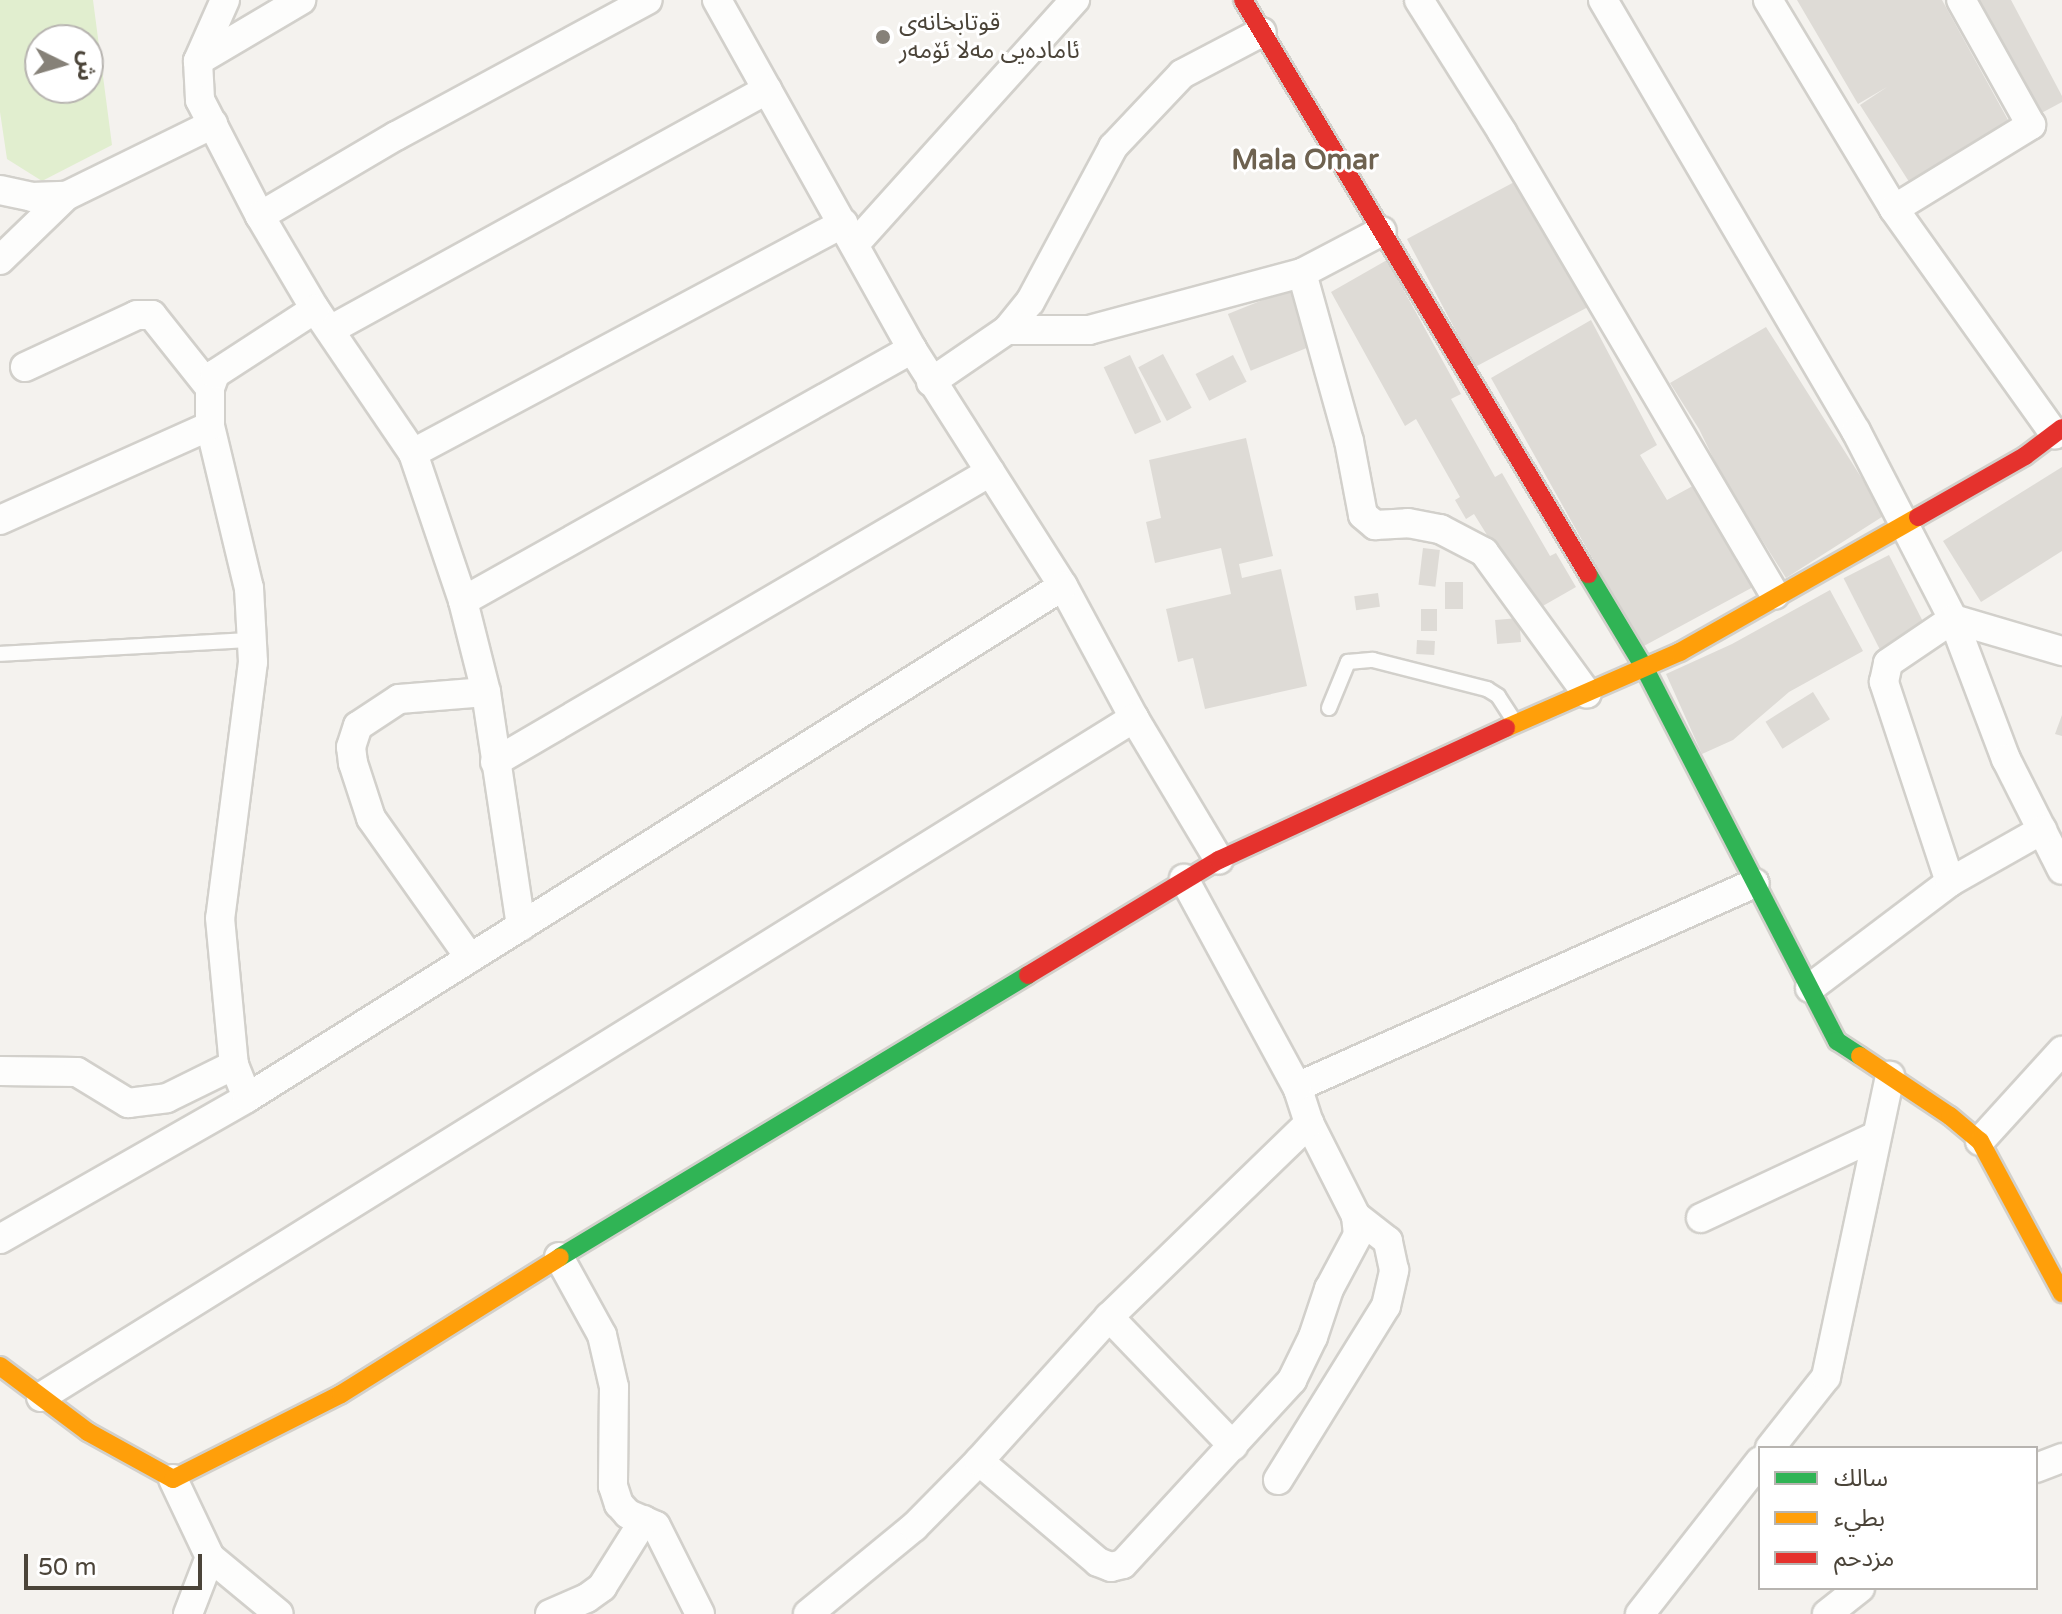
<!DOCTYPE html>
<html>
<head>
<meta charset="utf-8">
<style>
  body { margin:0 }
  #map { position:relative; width:2062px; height:1614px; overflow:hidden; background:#f4f2ee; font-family:"Varela Round","Noto Sans Arabic",sans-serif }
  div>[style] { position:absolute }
  .green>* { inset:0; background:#e1eecf }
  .building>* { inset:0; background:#dedbd6; transform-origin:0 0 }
  .roads { filter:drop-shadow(2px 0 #d2d0cb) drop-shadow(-2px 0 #d2d0cb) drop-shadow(0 2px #d2d0cb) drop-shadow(0 -2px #d2d0cb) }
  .lane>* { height:14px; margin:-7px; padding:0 7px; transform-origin:7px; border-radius:7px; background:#fdfdfc }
  .street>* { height:28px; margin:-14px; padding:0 14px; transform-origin:14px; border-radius:14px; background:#fdfdfc }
  .fast>* { height:18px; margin:-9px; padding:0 9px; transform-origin:9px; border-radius:9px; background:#30b455 }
  .slow>* { height:18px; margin:-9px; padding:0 9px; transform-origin:9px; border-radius:9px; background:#ff9f0a }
  .jam>* { height:18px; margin:-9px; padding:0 9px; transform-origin:9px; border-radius:9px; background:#e5322d }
  .dots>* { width:22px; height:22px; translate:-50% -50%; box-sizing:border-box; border:4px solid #fff; border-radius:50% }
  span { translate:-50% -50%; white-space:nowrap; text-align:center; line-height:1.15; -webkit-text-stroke:6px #fff; paint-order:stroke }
  .poi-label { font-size:24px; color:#4b4439 }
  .left { translate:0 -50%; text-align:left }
  .quarter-label { font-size:28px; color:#6e6250; font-weight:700 }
  .legend { position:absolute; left:1758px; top:1446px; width:280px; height:144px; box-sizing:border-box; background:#fff; border:2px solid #b7b4b0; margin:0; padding:10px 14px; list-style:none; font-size:24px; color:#4b4439 }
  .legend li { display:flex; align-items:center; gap:16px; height:40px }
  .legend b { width:40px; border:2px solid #b7b4b0 }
  .north { position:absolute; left:24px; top:24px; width:80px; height:80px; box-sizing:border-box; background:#fff; border:2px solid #b7b4b0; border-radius:50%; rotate:95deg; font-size:22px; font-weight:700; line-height:32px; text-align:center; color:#4b4439 }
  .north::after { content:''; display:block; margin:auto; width:28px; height:36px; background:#868178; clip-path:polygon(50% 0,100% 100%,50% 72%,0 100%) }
  .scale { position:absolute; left:24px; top:1554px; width:178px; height:36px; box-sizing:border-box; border:4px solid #4b4439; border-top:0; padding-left:10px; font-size:24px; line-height:28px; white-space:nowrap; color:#4b4439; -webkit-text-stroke:6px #fff; paint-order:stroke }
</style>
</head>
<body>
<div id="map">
  <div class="green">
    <i style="clip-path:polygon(evenodd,0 0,93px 0,112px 145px,42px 181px,7px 159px,0 112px,0 0,40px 40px,88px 40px,88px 88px,40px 88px,40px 40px)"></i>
  </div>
  <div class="building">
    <i style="clip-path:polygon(1797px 0,1942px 0,2013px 129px,1913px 188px,1860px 105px,1887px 87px,1858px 104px)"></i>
    <i style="clip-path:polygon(1972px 0,2011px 0,2062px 96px,2062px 102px,2034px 117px)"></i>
    <i style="left:1520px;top:179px;width:145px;height:128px;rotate:62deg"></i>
    <i style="clip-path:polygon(1387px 260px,1461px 394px,1451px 399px,1495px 477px,1502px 473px,1550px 556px,1556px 553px,1576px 587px,1534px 611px,1474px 514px,1466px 519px,1455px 500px,1460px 497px,1416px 419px,1405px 426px,1331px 292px)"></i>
    <i style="left:1290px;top:289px;width:61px;height:67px;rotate:68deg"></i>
    <i style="clip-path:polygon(1591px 320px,1657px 445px,1640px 455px,1667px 500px,1700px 482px,1755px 586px,1642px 647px,1491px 378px)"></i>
    <i style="clip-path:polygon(1766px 327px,1885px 515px,1786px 578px,1724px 480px,1699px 429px,1670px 383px)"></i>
    <i style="left:1163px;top:354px;width:61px;height:28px;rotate:62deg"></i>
    <i style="left:1130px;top:355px;width:74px;height:29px;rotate:65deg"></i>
    <i style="left:1233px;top:355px;width:30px;height:42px;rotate:63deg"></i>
    <i style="clip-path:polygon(1246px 438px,1273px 556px,1239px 564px,1242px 578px,1281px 569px,1307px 686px,1205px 709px,1193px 658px,1178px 662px,1166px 609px,1231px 594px,1221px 548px,1155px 563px,1146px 522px,1161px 518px,1149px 460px)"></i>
    <i style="clip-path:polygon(2062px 467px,2062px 551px,1981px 602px,1943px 541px)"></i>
    <i style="left:1423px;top:548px;width:17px;height:37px;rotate:7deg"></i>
    <i style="left:1889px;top:555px;width:82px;height:51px;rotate:63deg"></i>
    <i style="left:1445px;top:582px;width:18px;height:27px"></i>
    <i style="clip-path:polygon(1830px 590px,1863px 651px,1789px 692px,1733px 740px,1702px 754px,1666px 674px,1732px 644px)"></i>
    <i style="left:1378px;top:593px;width:14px;height:24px;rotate:82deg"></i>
    <i style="left:1421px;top:609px;width:16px;height:22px"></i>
    <i style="left:1519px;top:618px;width:24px;height:24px;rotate:85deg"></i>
    <i style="left:1417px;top:640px;width:18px;height:14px;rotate:3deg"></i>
    <i style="left:1813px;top:692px;width:32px;height:56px;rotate:58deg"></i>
    <i style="clip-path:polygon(2062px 715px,2062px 736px,2055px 734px)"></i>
  </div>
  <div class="roads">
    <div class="lane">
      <i style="left:0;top:654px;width:251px;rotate:-3.2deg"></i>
      <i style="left:1329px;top:708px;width:50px;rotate:-67.6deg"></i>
      <i style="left:1348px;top:662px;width:25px;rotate:-5deg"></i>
      <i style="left:1373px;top:660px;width:118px;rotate:14.3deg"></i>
      <i style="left:1487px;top:689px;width:13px;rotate:32deg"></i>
      <i style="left:1498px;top:696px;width:30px;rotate:57deg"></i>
    </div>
    <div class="street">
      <i style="left:225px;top:0;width:67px;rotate:113.9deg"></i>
      <i style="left:198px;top:61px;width:39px;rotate:87deg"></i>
      <i style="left:200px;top:100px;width:131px;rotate:62.7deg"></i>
      <i style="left:260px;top:216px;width:108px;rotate:59.4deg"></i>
      <i style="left:315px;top:309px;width:174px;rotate:55.8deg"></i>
      <i style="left:413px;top:453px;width:156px;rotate:71.3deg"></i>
      <i style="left:463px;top:601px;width:94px;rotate:75.8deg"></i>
      <i style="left:486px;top:692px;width:237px;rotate:81.5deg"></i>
      <i style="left:717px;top:0;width:400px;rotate:60.8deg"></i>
      <i style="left:912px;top:349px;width:281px;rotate:57.5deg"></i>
      <i style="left:1063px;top:586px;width:150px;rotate:61.7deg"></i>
      <i style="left:1134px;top:718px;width:165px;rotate:59.1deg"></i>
      <i style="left:1419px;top:0;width:156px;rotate:57.8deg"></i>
      <i style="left:1502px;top:132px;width:537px;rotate:59.48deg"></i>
      <i style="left:1603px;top:0;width:500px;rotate:59.6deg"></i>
      <i style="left:1856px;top:431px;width:212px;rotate:62.7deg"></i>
      <i style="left:1953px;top:619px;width:150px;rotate:69.3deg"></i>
      <i style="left:2006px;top:759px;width:124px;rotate:63.2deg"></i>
      <i style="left:1768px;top:0;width:244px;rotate:58.9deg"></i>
      <i style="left:1894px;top:209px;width:277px;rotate:54.5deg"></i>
      <i style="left:198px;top:61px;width:120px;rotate:-30.6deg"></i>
      <i style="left:0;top:190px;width:33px;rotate:12deg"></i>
      <i style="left:32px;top:197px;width:34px;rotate:-2deg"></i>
      <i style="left:66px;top:196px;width:164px;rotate:-26.1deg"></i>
      <i style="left:1894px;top:209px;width:161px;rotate:-31.5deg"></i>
      <i style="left:2031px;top:125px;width:143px;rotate:-119.2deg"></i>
      <i style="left:260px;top:216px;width:158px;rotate:-30.5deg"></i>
      <i style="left:396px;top:136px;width:286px;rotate:-28.4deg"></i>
      <i style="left:855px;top:244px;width:329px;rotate:-48deg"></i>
      <i style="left:0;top:260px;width:92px;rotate:-44.1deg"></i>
      <i style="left:1302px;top:273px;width:90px;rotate:-27.7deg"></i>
      <i style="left:330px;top:330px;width:499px;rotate:-28.8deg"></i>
      <i style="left:1007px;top:330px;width:82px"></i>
      <i style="left:1089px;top:330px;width:220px;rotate:-15deg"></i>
      <i style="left:1302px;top:273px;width:174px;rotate:74.4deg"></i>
      <i style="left:1349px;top:441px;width:75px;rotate:79.3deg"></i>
      <i style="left:1363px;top:515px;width:16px;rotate:40deg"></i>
      <i style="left:1375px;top:525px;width:33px;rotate:-3deg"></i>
      <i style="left:1408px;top:523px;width:33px;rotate:11deg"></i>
      <i style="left:1440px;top:529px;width:50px;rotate:27.6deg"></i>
      <i style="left:1484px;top:552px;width:175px;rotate:54deg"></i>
      <i style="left:25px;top:367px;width:123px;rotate:-24.9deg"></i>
      <i style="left:137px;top:315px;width:15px"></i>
      <i style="left:152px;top:315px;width:93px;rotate:51.5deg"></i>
      <i style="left:931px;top:382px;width:92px;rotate:-34.4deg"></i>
      <i style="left:1007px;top:330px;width:36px;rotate:-51deg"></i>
      <i style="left:1030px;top:302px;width:176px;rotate:-61.8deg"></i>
      <i style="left:1113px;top:147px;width:100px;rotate:-46.6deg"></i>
      <i style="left:1182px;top:74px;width:90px;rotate:-27.7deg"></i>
      <i style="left:210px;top:426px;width:167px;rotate:76.5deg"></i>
      <i style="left:249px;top:588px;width:74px;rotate:86.9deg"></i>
      <i style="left:253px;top:662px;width:258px;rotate:97.3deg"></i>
      <i style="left:220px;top:918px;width:148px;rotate:84.6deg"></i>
      <i style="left:234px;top:1065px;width:35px;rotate:68deg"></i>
      <i style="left:413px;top:453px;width:488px;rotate:-28.1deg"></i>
      <i style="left:0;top:520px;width:230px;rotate:-24.1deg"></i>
      <i style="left:210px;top:426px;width:38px;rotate:-90deg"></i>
      <i style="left:210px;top:388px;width:15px;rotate:-70deg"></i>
      <i style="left:215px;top:374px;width:119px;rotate:-33deg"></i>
      <i style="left:463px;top:601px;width:515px;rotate:-29.3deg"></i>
      <i style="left:495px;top:762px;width:574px;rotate:-30.36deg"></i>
      <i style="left:1950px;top:882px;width:211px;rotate:-108.3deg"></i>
      <i style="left:1884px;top:682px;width:19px;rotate:-78deg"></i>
      <i style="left:1888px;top:663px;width:78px;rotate:-34.1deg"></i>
      <i style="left:1953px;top:619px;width:114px;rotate:16.4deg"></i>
      <i style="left:470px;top:958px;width:171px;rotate:-125.3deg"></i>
      <i style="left:371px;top:818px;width:58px;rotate:-108.1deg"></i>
      <i style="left:353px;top:763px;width:16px;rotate:-97deg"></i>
      <i style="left:351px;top:747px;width:22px;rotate:-72deg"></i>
      <i style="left:358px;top:726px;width:49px;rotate:-33.4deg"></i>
      <i style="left:399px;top:699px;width:87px;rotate:-4.6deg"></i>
      <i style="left:1810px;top:988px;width:176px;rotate:-37.1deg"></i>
      <i style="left:1950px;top:882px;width:106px;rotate:-29.5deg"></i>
      <i style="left:0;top:1071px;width:77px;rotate:0.7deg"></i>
      <i style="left:77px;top:1072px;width:60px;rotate:31.3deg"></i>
      <i style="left:128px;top:1103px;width:39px;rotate:-7deg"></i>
      <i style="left:167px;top:1098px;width:75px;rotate:-26.2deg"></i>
      <i style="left:1297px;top:1087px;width:501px;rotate:-24.01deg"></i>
      <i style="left:1980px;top:1141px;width:122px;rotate:-47.7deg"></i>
      <i style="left:1701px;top:1218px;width:193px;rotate:-25.1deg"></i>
      <i style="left:0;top:1239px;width:284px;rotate:-29.7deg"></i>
      <i style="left:247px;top:1098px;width:963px;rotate:-32.11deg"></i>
      <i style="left:559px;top:1257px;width:89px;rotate:61.1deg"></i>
      <i style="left:602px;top:1335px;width:53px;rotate:77deg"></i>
      <i style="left:614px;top:1387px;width:99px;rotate:90.6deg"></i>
      <i style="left:613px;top:1486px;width:19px;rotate:72deg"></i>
      <i style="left:619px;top:1504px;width:13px;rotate:48deg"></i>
      <i style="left:628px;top:1514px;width:30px;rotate:23deg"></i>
      <i style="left:656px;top:1526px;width:98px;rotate:63.4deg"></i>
      <i style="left:1109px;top:1317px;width:179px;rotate:46.1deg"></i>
      <i style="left:41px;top:1397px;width:1287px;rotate:-31.85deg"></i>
      <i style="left:1770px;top:1448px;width:90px;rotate:-51.7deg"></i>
      <i style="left:1826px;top:1377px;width:308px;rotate:-78deg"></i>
      <i style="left:979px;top:1461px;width:156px;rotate:40.3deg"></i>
      <i style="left:1098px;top:1562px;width:14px;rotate:21deg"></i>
      <i style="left:1111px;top:1567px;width:12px;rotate:-14deg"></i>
      <i style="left:1123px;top:1564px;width:250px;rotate:-47.4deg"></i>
      <i style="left:1292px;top:1380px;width:48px;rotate:-64deg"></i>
      <i style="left:1313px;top:1337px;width:51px;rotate:-71.6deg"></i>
      <i style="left:1329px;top:1289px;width:61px;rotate:-61.8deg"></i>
      <i style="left:1358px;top:1235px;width:19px;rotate:-96deg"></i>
      <i style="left:1356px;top:1216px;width:104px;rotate:-116.8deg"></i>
      <i style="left:2036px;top:1468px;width:28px;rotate:-21deg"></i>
      <i style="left:173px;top:1479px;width:86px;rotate:64.6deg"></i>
      <i style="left:210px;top:1557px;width:89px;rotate:39.6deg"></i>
      <i style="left:1278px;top:1480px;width:205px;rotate:-58.2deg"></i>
      <i style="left:1386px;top:1306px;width:37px;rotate:-77deg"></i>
      <i style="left:1394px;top:1270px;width:30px;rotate:-102deg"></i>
      <i style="left:1388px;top:1241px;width:41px;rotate:-142deg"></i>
      <i style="left:188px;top:1614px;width:61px;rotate:-68.9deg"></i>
      <i style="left:550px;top:1614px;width:40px;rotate:-23.4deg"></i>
      <i style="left:587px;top:1598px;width:19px;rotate:-36deg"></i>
      <i style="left:602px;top:1587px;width:79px;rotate:-57.9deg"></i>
      <i style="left:808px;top:1614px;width:137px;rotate:-39.4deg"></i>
      <i style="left:914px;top:1527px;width:93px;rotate:-45.4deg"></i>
      <i style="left:979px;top:1461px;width:194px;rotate:-47.9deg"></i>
      <i style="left:1109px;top:1317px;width:279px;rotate:-44.1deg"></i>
      <i style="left:1309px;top:1123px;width:38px;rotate:-108deg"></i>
      <i style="left:1297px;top:1087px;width:237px;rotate:-118.5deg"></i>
      <i style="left:1640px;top:1614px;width:194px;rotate:-51.9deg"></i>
      <i style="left:1827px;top:1614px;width:42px;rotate:-38.2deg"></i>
    </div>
    <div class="fast">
      <i style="left:1588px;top:574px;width:111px;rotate:59deg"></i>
      <i style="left:1645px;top:669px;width:419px;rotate:62.7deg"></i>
      <i style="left:1837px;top:1041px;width:27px;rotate:33deg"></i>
      <i style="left:560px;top:1257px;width:546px;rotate:-31.07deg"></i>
    </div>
    <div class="slow">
      <i style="left:1506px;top:728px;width:190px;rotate:-23.6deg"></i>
      <i style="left:1680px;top:652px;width:274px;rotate:-29.6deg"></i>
      <i style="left:1860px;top:1056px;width:108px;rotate:33.7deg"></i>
      <i style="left:1950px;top:1116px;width:39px;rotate:40deg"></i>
      <i style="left:1980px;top:1141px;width:173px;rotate:61.7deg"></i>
      <i style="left:0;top:1366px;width:110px;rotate:36.9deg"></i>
      <i style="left:88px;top:1432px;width:97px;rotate:28.9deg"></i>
      <i style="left:173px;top:1479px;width:188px;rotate:-26.8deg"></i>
      <i style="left:341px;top:1394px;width:258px;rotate:-32deg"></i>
    </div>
    <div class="jam">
      <i style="left:1243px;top:0;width:670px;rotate:58.99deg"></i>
      <i style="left:1918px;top:517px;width:123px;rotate:-29.7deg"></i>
      <i style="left:2025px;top:456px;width:46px;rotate:-37.1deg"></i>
      <i style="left:1028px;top:975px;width:223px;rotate:-31.1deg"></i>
      <i style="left:1219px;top:860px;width:316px;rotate:-24.7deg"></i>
    </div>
  </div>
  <div class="dots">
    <i style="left:883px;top:37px;background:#868178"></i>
  </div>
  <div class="poi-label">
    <span class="left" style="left:899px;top:37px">قوتابخانەی<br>ئامادەیی مەلا ئۆمەر</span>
  </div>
  <div class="quarter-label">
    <span style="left:1305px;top:160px">Mala Omar</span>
  </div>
  <ul class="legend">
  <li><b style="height:10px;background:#30b455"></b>سالك</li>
  <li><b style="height:10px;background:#ff9f0a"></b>بطيء</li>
  <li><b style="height:10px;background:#e5322d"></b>مزدحم</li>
  </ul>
  <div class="north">ش</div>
  <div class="scale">50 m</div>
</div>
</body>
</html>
